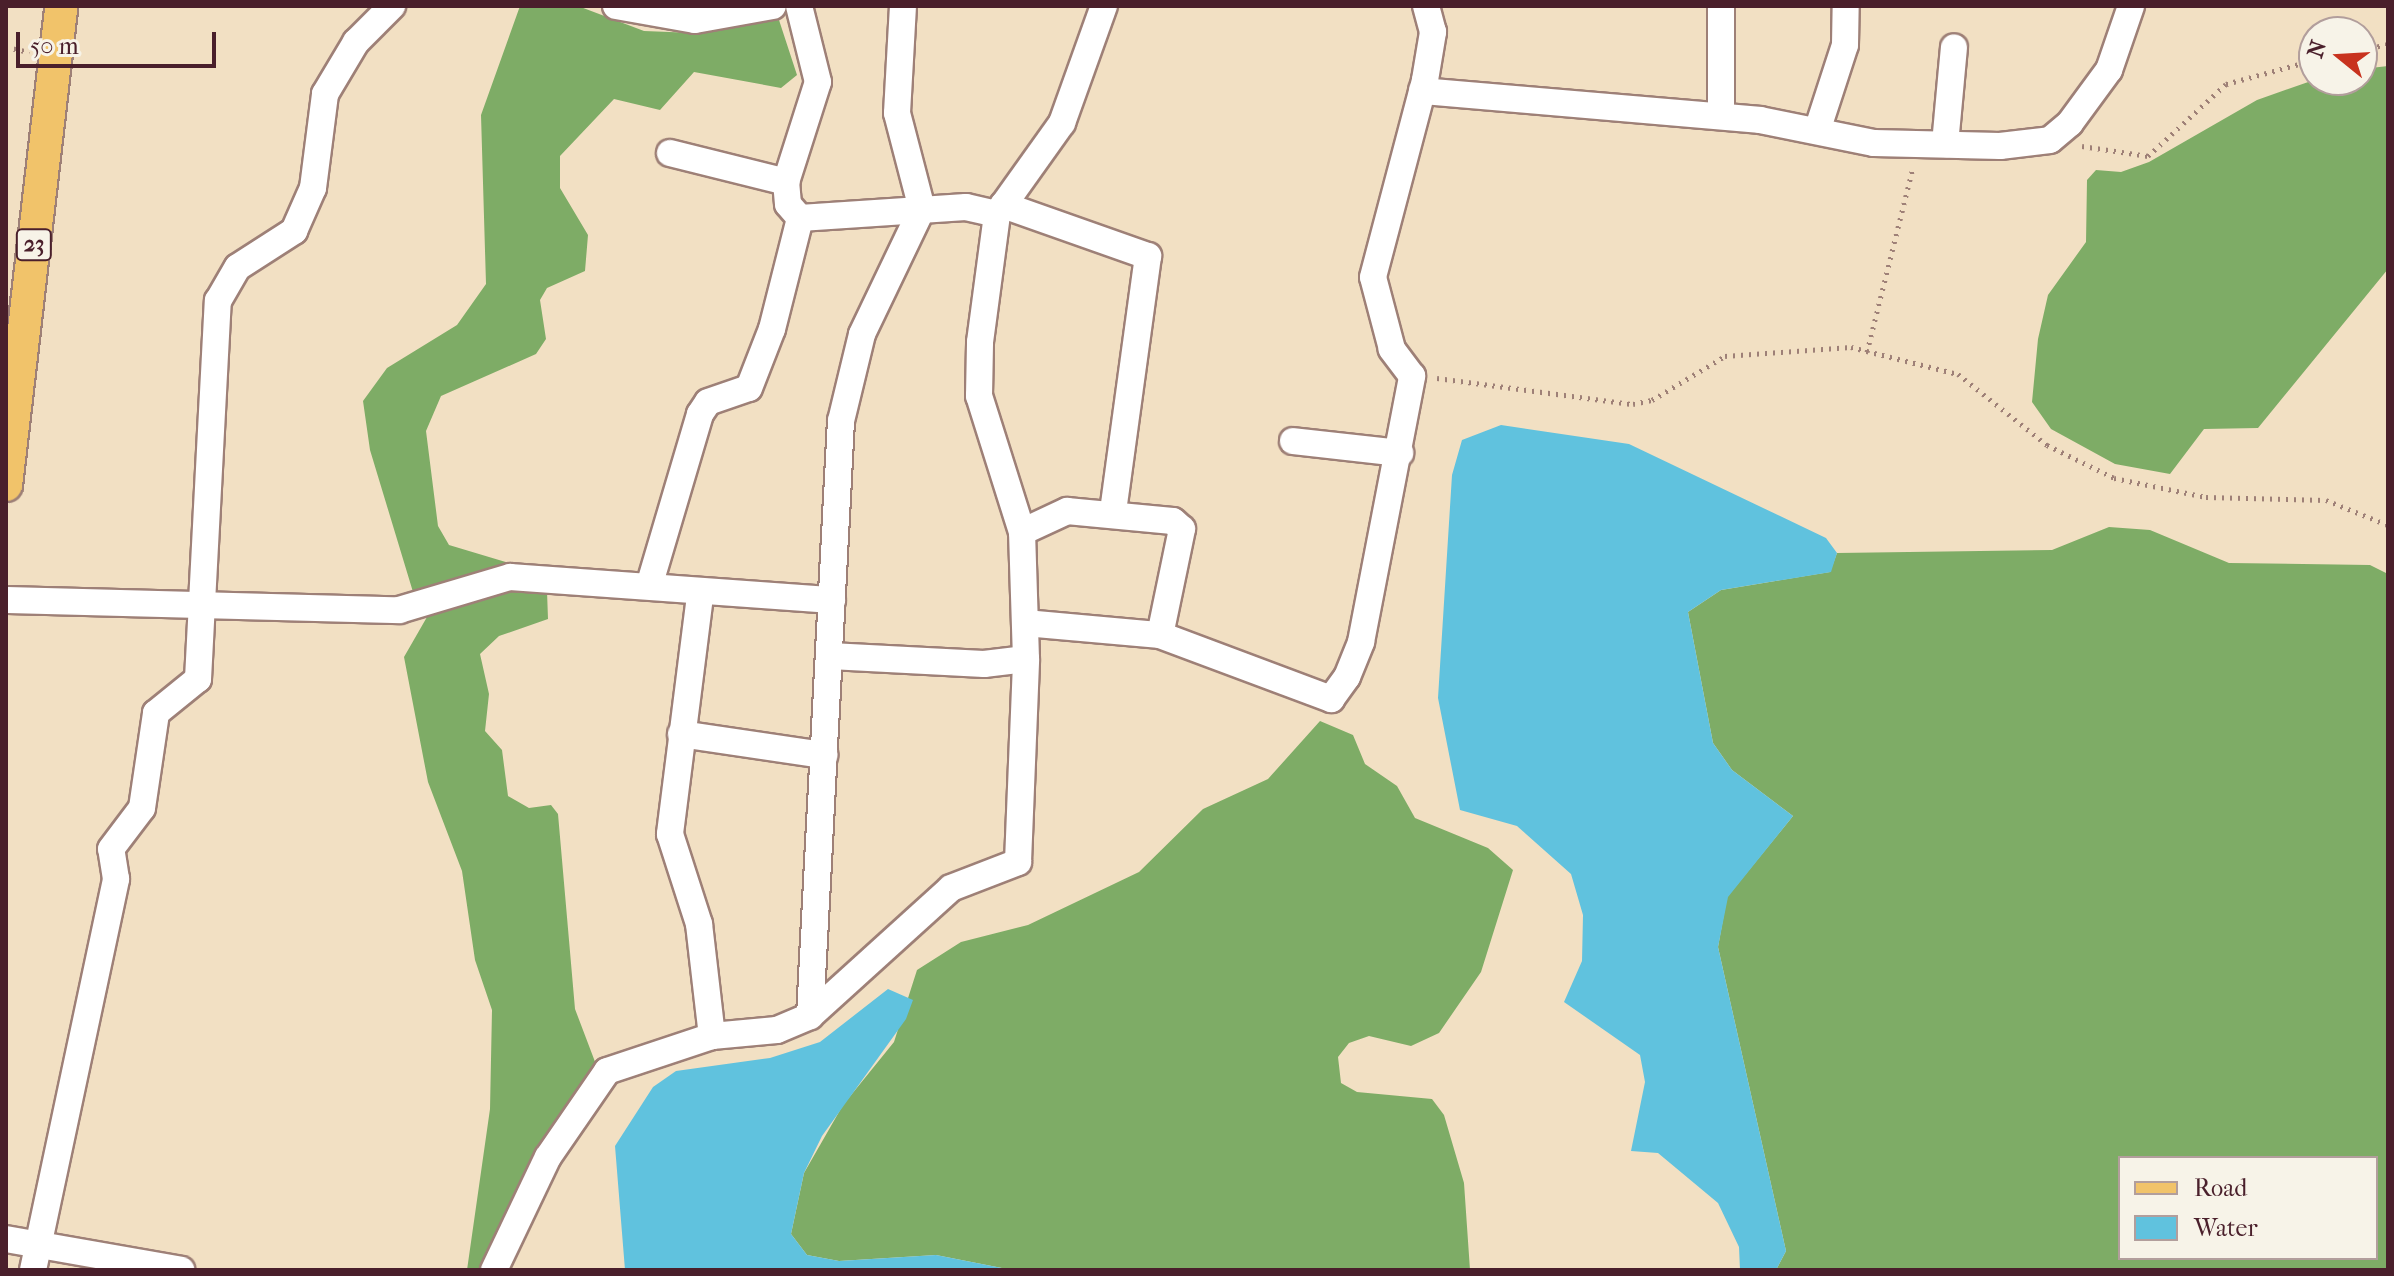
<!DOCTYPE html>
<html>
<head>
<meta charset="utf-8">
<style>
  body { margin:0 }
  #map { position:relative; width:2394px; height:1276px; overflow:hidden; background:#f2e0c3; font-family:"IM FELL French Canon",serif }
  div>[style] { position:absolute }
  .forest>* { inset:0; background:#7eac66 }
  .water>* { inset:0; background:#60c2de }
  .path>* { height:5px; margin-top:-2.5px; transform-origin:0; background:repeating-linear-gradient(90deg,#9e8077 0 2px,transparent 0 8px) }
  .roads { filter:drop-shadow(2px 0 #9e8077) drop-shadow(-2px 0 #9e8077) drop-shadow(0 2px #9e8077) drop-shadow(0 -2px #9e8077) }
  .minor>* { height:26px; margin:-13px; padding:0 13px; transform-origin:13px; border-radius:13px; background:#fff }
  .major>* { height:32px; margin:-16px; padding:0 16px; transform-origin:16px; border-radius:16px; background:#f1c36a }
  span { translate:-50% -50%; white-space:nowrap; text-align:center; line-height:1.15; -webkit-text-stroke:6px #f7f3e8; paint-order:stroke }
  .shield-label span { padding:2px 6px; background:#f7f3e8; border:2px solid; border-radius:6px; -webkit-text-stroke-width:0 }
  .shield-label { font-size:22px; color:#4a1f2b; font-weight:700 }
  .frame { position:absolute; inset:0; border:8px solid #4a1f2b; pointer-events:none }
  .legend { position:absolute; left:2118px; top:1156px; width:260px; height:104px; box-sizing:border-box; background:#f7f3e8; border:2px solid #b29e9c; margin:0; padding:10px 14px; list-style:none; font-size:24px; color:#4a1f2b }
  .legend li { display:flex; align-items:center; gap:16px; height:40px }
  .legend b { width:40px; border:2px solid #b29e9c }
  .north { position:absolute; left:2298px; top:16px; width:80px; height:80px; box-sizing:border-box; background:#f7f3e8; border:2px solid #b29e9c; border-radius:50%; rotate:288deg; font-size:22px; font-weight:700; line-height:32px; text-align:center; color:#4a1f2b }
  .north::after { content:''; display:block; margin:auto; width:28px; height:36px; background:#c8321e; clip-path:polygon(50% 0,100% 100%,50% 72%,0 100%) }
  .scale { position:absolute; left:16px; top:32px; width:200px; height:36px; box-sizing:border-box; border:4px solid #4a1f2b; border-top:0; padding-left:10px; font-size:24px; line-height:28px; white-space:nowrap; color:#4a1f2b; -webkit-text-stroke:6px #f7f3e8; paint-order:stroke }
</style>
</head>
<body>
<div id="map">
  <div class="forest">
    <i style="clip-path:polygon(520px 6px,578px 6px,644px 31px,695px 33px,779px 20px,797px 75px,781px 88px,694px 72px,660px 110px,614px 99px,560px 156px,560px 188px,588px 235px,585px 271px,547px 288px,540px 300px,546px 339px,536px 354px,441px 396px,426px 431px,438px 526px,449px 545px,509px 563px,413px 592px,370px 450px,363px 401px,387px 368px,457px 325px,486px 284px,481px 115px)"></i>
    <i style="clip-path:polygon(2388px 66px,2388px 269px,2258px 428px,2204px 429px,2170px 474px,2115px 464px,2051px 429px,2032px 402px,2038px 339px,2048px 295px,2086px 242px,2087px 180px,2096px 170px,2121px 172px,2149px 162px,2257px 100px,2314px 80px,2362px 80px,2362px 69px)"></i>
    <i style="clip-path:polygon(evenodd,2109px 527px,2150px 530px,2229px 563px,2370px 565px,2388px 574px,2388px 1270px,1776px 1270px,1786px 1251px,1718px 947px,1727px 897px,1793px 816px,1732px 770px,1713px 743px,1688px 612px,1721px 590px,1830px 572px,1837px 553px,2052px 550px,2109px 527px,2120px 1158px,2376px 1158px,2376px 1258px,2120px 1258px,2120px 1158px)"></i>
    <i style="clip-path:polygon(510px 591px,547px 591px,548px 619px,499px 636px,480px 654px,489px 694px,485px 731px,502px 750px,508px 796px,529px 808px,551px 805px,558px 814px,575px 1009px,597px 1067px,541px 1148px,487px 1258px,478px 1270px,467px 1270px,490px 1109px,492px 1010px,475px 960px,462px 871px,428px 782px,404px 657px,427px 617px)"></i>
    <i style="clip-path:polygon(1320px 721px,1353px 735px,1365px 764px,1397px 786px,1415px 818px,1488px 848px,1513px 870px,1481px 972px,1439px 1033px,1411px 1046px,1369px 1036px,1349px 1043px,1338px 1057px,1341px 1083px,1357px 1092px,1432px 1099px,1444px 1115px,1464px 1183px,1470px 1270px,1012px 1270px,936px 1255px,839px 1261px,807px 1255px,791px 1234px,804px 1173px,843px 1105px,894px 1042px,917px 970px,961px 942px,1028px 925px,1139px 872px,1203px 809px,1268px 779px)"></i>
  </div>
  <div class="water">
    <i style="clip-path:polygon(1501px 425px,1629px 444px,1826px 538px,1837px 553px,1831px 572px,1721px 590px,1688px 612px,1713px 743px,1732px 770px,1793px 816px,1728px 897px,1718px 947px,1786px 1251px,1776px 1270px,1740px 1270px,1739px 1247px,1718px 1203px,1658px 1153px,1631px 1151px,1645px 1082px,1640px 1055px,1564px 1002px,1582px 961px,1583px 915px,1571px 874px,1517px 826px,1460px 810px,1438px 698px,1452px 475px,1462px 440px)"></i>
    <i style="clip-path:polygon(888px 989px,913px 1000px,906px 1019px,822px 1136px,804px 1173px,791px 1234px,807px 1255px,839px 1261px,936px 1255px,1012px 1270px,625px 1270px,615px 1146px,653px 1087px,676px 1071px,770px 1058px,820px 1042px)"></i>
  </div>
  <div class="path">
    <i style="left:6px;top:47px;width:24px;rotate:12deg"></i>
    <i style="left:2362px;top:50px;width:27px;rotate:-13deg"></i>
    <i style="left:2082px;top:146px;width:67px;rotate:8.6deg"></i>
    <i style="left:2148px;top:156px;width:106px;rotate:-42.7deg"></i>
    <i style="left:2226px;top:84px;width:91px;rotate:-15.3deg"></i>
    <i style="left:1867px;top:352px;width:191px;rotate:-76deg"></i>
    <i style="left:1437px;top:378px;width:198px;rotate:7.6deg"></i>
    <i style="left:1633px;top:404px;width:19px;rotate:-12deg"></i>
    <i style="left:1652px;top:400px;width:85px;rotate:-31.1deg"></i>
    <i style="left:1725px;top:356px;width:126px;rotate:-4.1deg"></i>
    <i style="left:1851px;top:347px;width:110px;rotate:14.2deg"></i>
    <i style="left:1958px;top:374px;width:114px;rotate:38.6deg"></i>
    <i style="left:2047px;top:445px;width:75px;rotate:26.2deg"></i>
    <i style="left:2114px;top:478px;width:94px;rotate:11.7deg"></i>
    <i style="left:2206px;top:497px;width:120px;rotate:1.4deg"></i>
    <i style="left:2326px;top:500px;width:67px;rotate:22deg"></i>
  </div>
  <div class="roads">
    <div class="minor">
      <i style="left:616px;top:6px;width:80px;rotate:10deg"></i>
      <i style="left:695px;top:20px;width:79px;rotate:-10.2deg"></i>
      <i style="left:1422px;top:91px;width:339px;rotate:4.9deg"></i>
      <i style="left:1760px;top:120px;width:116px;rotate:11.4deg"></i>
      <i style="left:1874px;top:143px;width:126px;rotate:1.4deg"></i>
      <i style="left:2000px;top:146px;width:50px;rotate:-6.8deg"></i>
      <i style="left:2050px;top:140px;width:26px;rotate:-40deg"></i>
      <i style="left:2070px;top:123px;width:66px;rotate:-53.7deg"></i>
      <i style="left:2109px;top:70px;width:68px;rotate:-71deg"></i>
      <i style="left:1721px;top:116px;width:110px;rotate:-90deg"></i>
      <i style="left:1817px;top:131px;width:90px;rotate:-72deg"></i>
      <i style="left:1845px;top:45px;width:39px;rotate:-89deg"></i>
      <i style="left:1945px;top:144px;width:97px;rotate:-84.7deg"></i>
      <i style="left:670px;top:153px;width:120px;rotate:14deg"></i>
      <i style="left:1003px;top:205px;width:154px;rotate:19.4deg"></i>
      <i style="left:1148px;top:256px;width:258px;rotate:97.8deg"></i>
      <i style="left:800px;top:218px;width:166px;rotate:-3.8deg"></i>
      <i style="left:966px;top:207px;width:32px;rotate:13deg"></i>
      <i style="left:1293px;top:441px;width:108px;rotate:6.4deg"></i>
      <i style="left:1022px;top:532px;width:50px;rotate:-25deg"></i>
      <i style="left:1067px;top:511px;width:106px;rotate:5.4deg"></i>
      <i style="left:1173px;top:521px;width:12px;rotate:42deg"></i>
      <i style="left:1182px;top:529px;width:108px;rotate:101.7deg"></i>
      <i style="left:650px;top:583px;width:176px;rotate:-73.5deg"></i>
      <i style="left:700px;top:414px;width:14px;rotate:-56deg"></i>
      <i style="left:708px;top:402px;width:43px;rotate:-18.9deg"></i>
      <i style="left:749px;top:388px;width:63px;rotate:-68.7deg"></i>
      <i style="left:772px;top:329px;width:114px;rotate:-75.8deg"></i>
      <i style="left:800px;top:218px;width:18px;rotate:-131deg"></i>
      <i style="left:788px;top:204px;width:22px;rotate:-95deg"></i>
      <i style="left:786px;top:182px;width:105px;rotate:-72.3deg"></i>
      <i style="left:818px;top:82px;width:78px;rotate:-104deg"></i>
      <i style="left:700px;top:596px;width:240px;rotate:97.2deg"></i>
      <i style="left:670px;top:834px;width:95px;rotate:72.1deg"></i>
      <i style="left:699px;top:924px;width:113px;rotate:83.4deg"></i>
      <i style="left:6px;top:600px;width:393px;rotate:1.5deg"></i>
      <i style="left:399px;top:610px;width:116px;rotate:-16.6deg"></i>
      <i style="left:510px;top:577px;width:323px;rotate:4.1deg"></i>
      <i style="left:1025px;top:623px;width:136px;rotate:5.1deg"></i>
      <i style="left:1160px;top:635px;width:183px;rotate:20.5deg"></i>
      <i style="left:1331px;top:699px;width:27px;rotate:-54deg"></i>
      <i style="left:1347px;top:677px;width:38px;rotate:-68deg"></i>
      <i style="left:1361px;top:642px;width:271px;rotate:-79.1deg"></i>
      <i style="left:1412px;top:376px;width:34px;rotate:-127deg"></i>
      <i style="left:1392px;top:349px;width:74px;rotate:-104.8deg"></i>
      <i style="left:1373px;top:277px;width:204px;rotate:-75.2deg"></i>
      <i style="left:1425px;top:80px;width:49px;rotate:-80.5deg"></i>
      <i style="left:1433px;top:32px;width:27px;rotate:-105deg"></i>
      <i style="left:830px;top:656px;width:154px;rotate:3deg"></i>
      <i style="left:984px;top:664px;width:42px;rotate:-6.8deg"></i>
      <i style="left:681px;top:734px;width:145px;rotate:8.4deg"></i>
      <i style="left:810px;top:1016px;width:596px;rotate:-87.02deg"></i>
      <i style="left:841px;top:421px;width:89px;rotate:-76.4deg"></i>
      <i style="left:862px;top:334px;width:139px;rotate:-64.4deg"></i>
      <i style="left:922px;top:209px;width:99px;rotate:-104.6deg"></i>
      <i style="left:897px;top:113px;width:107px;rotate:-86.8deg"></i>
      <i style="left:6px;top:1239px;width:178px;rotate:10deg"></i>
      <i style="left:33px;top:1270px;width:400px;rotate:-78deg"></i>
      <i style="left:116px;top:879px;width:30px;rotate:-99deg"></i>
      <i style="left:111px;top:849px;width:51px;rotate:-52.9deg"></i>
      <i style="left:142px;top:808px;width:96px;rotate:-81.6deg"></i>
      <i style="left:156px;top:713px;width:54px;rotate:-39deg"></i>
      <i style="left:198px;top:679px;width:379px;rotate:-87deg"></i>
      <i style="left:218px;top:301px;width:39px;rotate:-60deg"></i>
      <i style="left:238px;top:267px;width:67px;rotate:-32.7deg"></i>
      <i style="left:294px;top:231px;width:47px;rotate:-66.2deg"></i>
      <i style="left:313px;top:188px;width:95px;rotate:-82.7deg"></i>
      <i style="left:325px;top:94px;width:61px;rotate:-59.2deg"></i>
      <i style="left:356px;top:42px;width:51px;rotate:-45deg"></i>
      <i style="left:494px;top:1270px;width:125px;rotate:-64.5deg"></i>
      <i style="left:548px;top:1157px;width:104px;rotate:-55.5deg"></i>
      <i style="left:607px;top:1071px;width:111px;rotate:-18.4deg"></i>
      <i style="left:712px;top:1036px;width:65px;rotate:-5.3deg"></i>
      <i style="left:777px;top:1030px;width:36px;rotate:-23deg"></i>
      <i style="left:810px;top:1016px;width:190px;rotate:-42.2deg"></i>
      <i style="left:951px;top:888px;width:72px;rotate:-21.2deg"></i>
      <i style="left:1018px;top:862px;width:203px;rotate:-87.7deg"></i>
      <i style="left:1026px;top:659px;width:127px;rotate:-91.8deg"></i>
      <i style="left:1022px;top:532px;width:143px;rotate:-107.5deg"></i>
      <i style="left:979px;top:396px;width:54px;rotate:-88.9deg"></i>
      <i style="left:980px;top:342px;width:129px;rotate:-82.4deg"></i>
      <i style="left:997px;top:214px;width:112px;rotate:-54.5deg"></i>
      <i style="left:1062px;top:123px;width:124px;rotate:-70.3deg"></i>
    </div>
    <div class="major">
      <i style="left:6px;top:485px;width:482px;rotate:-83.4deg"></i>
    </div>
  </div>
  <div class="shield-label">
    <span style="left:34px;top:245px">23</span>
  </div>
  <div class="frame"></div>
  <ul class="legend">
  <li><b style="height:10px;background:#f1c36a"></b>Road</li>
  <li><b style="height:22px;background:#60c2de"></b>Water</li>
  </ul>
  <div class="north">N</div>
  <div class="scale">50 m</div>
</div>
</body>
</html>
